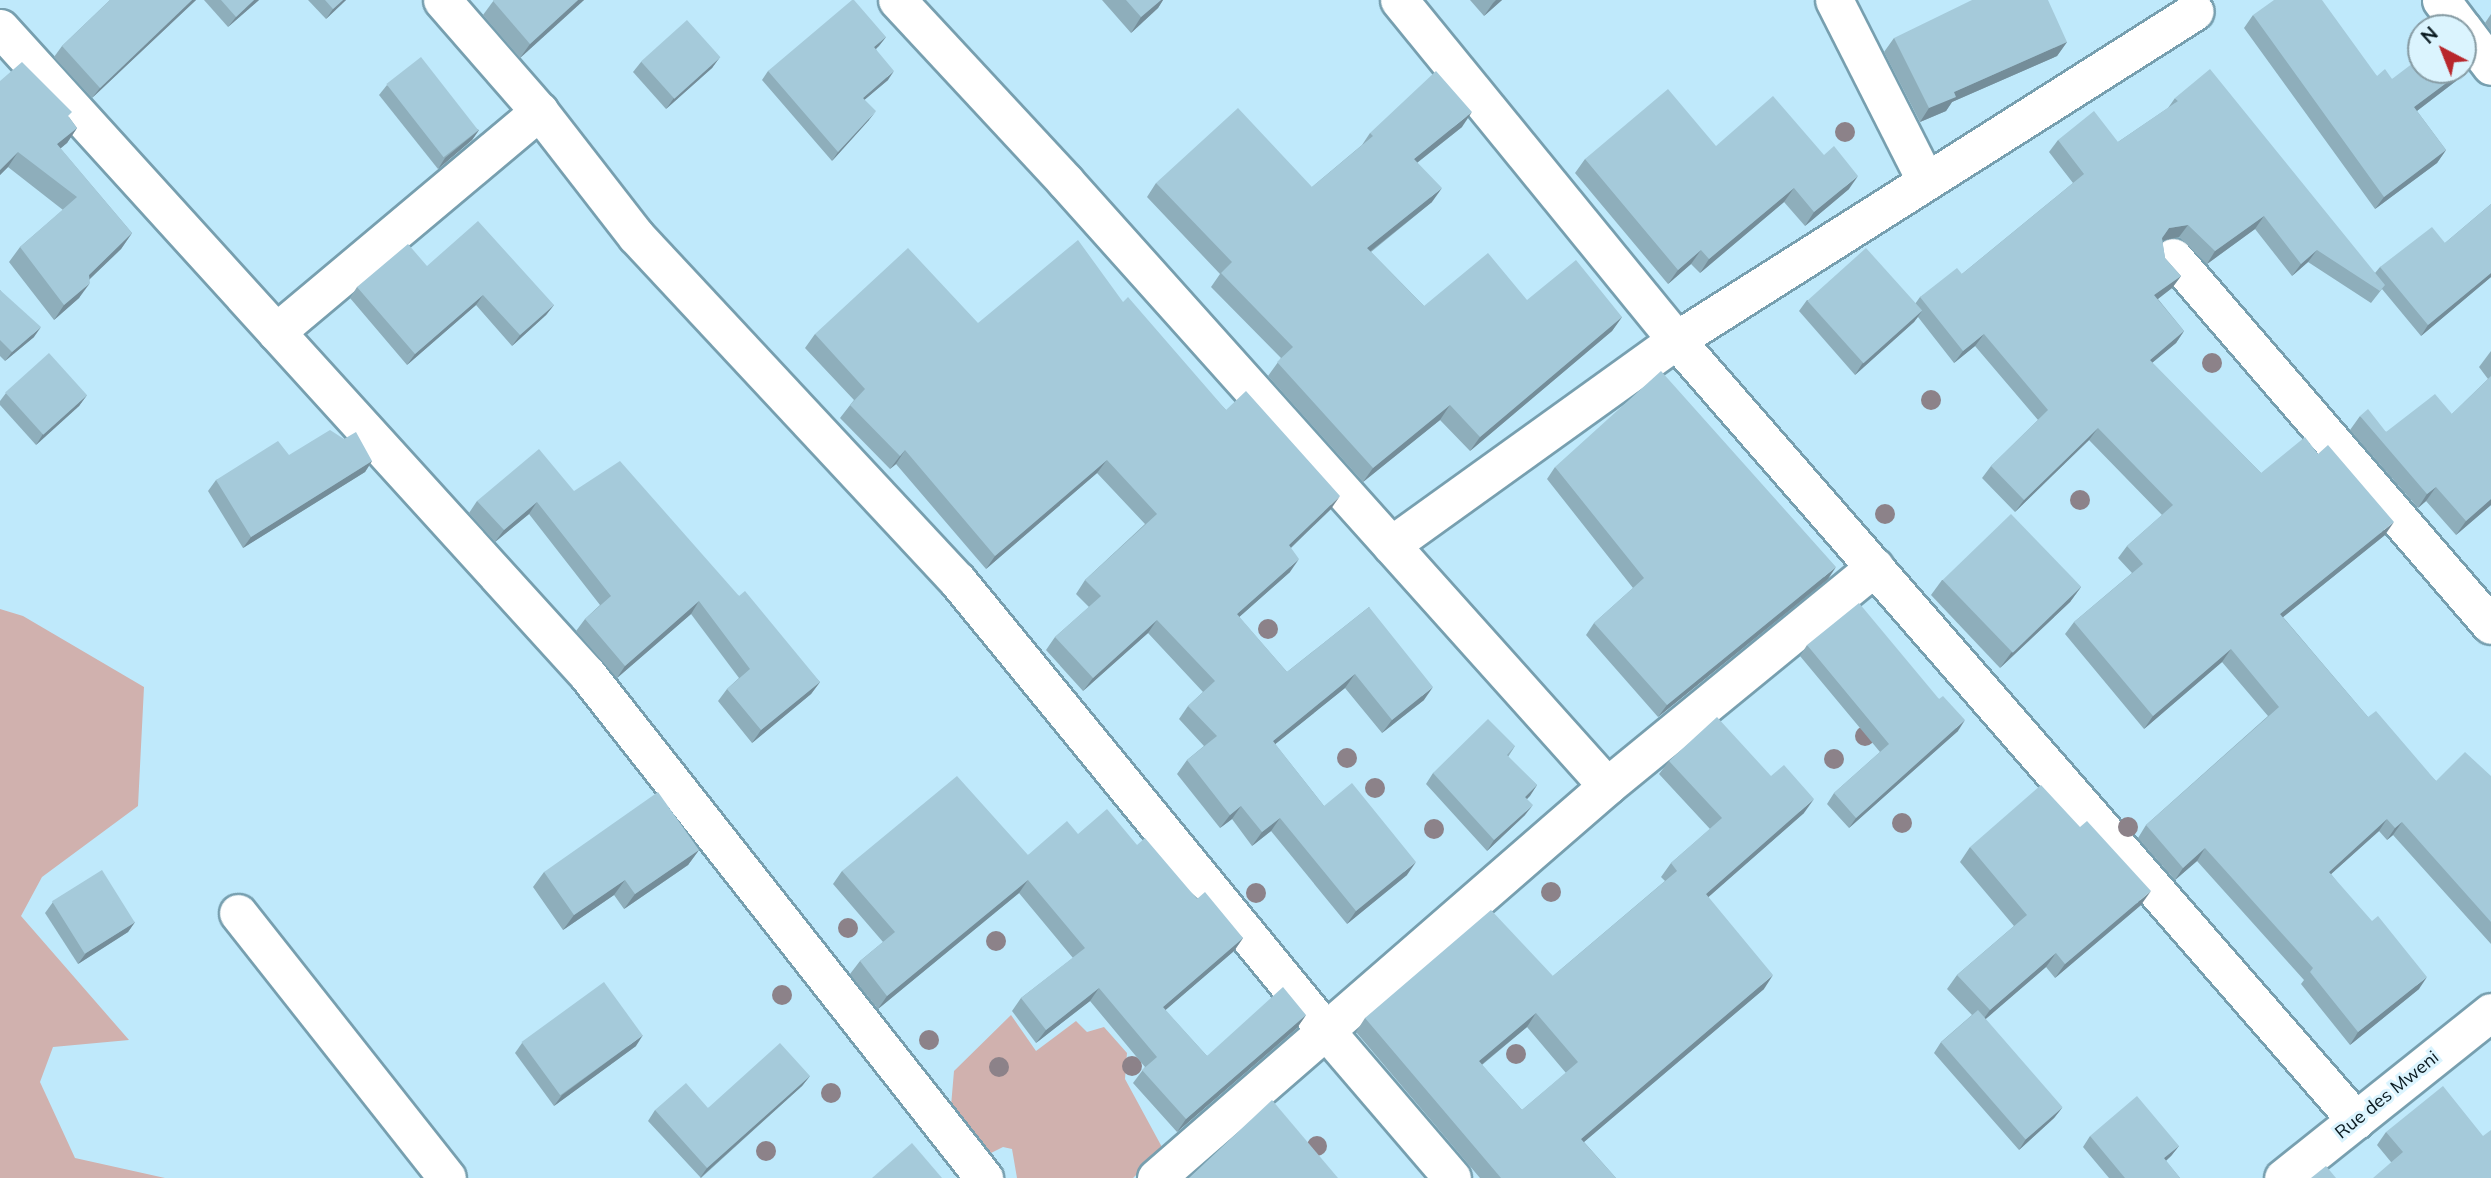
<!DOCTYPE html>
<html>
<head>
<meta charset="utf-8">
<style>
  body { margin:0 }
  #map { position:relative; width:2491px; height:1178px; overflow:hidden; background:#bfe9fb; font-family:Mulish,sans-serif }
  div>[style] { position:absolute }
  .green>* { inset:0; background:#d0b1ae }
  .roads { filter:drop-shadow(2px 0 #779faf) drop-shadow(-2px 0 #779faf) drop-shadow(0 2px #779faf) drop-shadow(0 -2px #779faf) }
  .minor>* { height:37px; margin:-18.5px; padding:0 18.5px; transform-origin:18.5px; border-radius:18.5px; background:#fff }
  .trees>* { width:20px; height:20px; margin:-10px; border-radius:50%; background:#8c8289 }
  .wall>* { inset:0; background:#8eaebb }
  .shaded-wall>* { inset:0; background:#748d99 }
  .building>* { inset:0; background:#a5cada; transform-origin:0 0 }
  span { translate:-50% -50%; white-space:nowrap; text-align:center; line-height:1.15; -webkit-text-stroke:6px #dbf4fe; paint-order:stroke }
  .street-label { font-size:18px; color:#08181e }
  .north { position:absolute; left:2407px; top:14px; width:70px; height:70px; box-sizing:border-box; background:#dbf4fe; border:2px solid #879ca4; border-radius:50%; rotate:318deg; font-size:19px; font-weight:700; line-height:28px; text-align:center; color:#08181e }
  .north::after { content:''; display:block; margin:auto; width:24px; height:32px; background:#b8272c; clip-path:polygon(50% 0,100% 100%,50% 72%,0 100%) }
</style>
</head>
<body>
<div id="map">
  <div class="green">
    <i style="clip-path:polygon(0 609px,23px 616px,144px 687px,138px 806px,42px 877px,21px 916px,129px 1040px,53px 1047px,40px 1082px,75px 1158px,165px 1178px,0 1178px)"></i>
    <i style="clip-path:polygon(1011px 1015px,1036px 1051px,1076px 1021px,1087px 1032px,1104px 1027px,1127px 1053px,1125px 1079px,1163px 1149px,1133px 1178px,1017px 1178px,1012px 1149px,1003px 1147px,979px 1159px,951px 1106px,954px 1071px)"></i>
  </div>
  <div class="roads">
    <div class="minor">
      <i style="left:442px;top:0;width:147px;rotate:48.9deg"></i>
      <i style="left:539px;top:111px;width:158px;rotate:52.2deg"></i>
      <i style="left:636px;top:236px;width:471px;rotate:47deg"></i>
      <i style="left:957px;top:580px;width:584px;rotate:50.7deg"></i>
      <i style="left:1327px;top:1032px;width:192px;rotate:49.4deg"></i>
      <i style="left:897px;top:0;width:247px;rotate:47.1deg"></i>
      <i style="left:1065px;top:181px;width:812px;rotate:48.14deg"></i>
      <i style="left:1399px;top:0;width:439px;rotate:50.8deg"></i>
      <i style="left:1676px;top:340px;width:1035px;rotate:48.92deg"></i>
      <i style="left:1834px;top:0;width:203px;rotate:63.1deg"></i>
      <i style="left:2441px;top:0;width:35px;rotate:53deg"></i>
      <i style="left:0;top:28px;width:873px;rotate:47.74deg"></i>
      <i style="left:587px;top:674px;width:642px;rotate:51.77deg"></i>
      <i style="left:2463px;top:29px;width:46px;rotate:52.9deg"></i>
      <i style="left:2173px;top:257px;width:486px;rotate:49.2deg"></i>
      <i style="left:276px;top:332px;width:344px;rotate:-40deg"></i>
      <i style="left:1391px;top:545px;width:351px;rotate:-35.7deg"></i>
      <i style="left:1676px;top:340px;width:614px;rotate:-32.37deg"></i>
      <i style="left:238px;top:913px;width:337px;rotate:51.7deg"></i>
      <i style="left:1156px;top:1178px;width:598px;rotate:-41deg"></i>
      <i style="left:1607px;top:786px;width:346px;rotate:-39.3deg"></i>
      <i style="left:2283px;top:1178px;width:266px;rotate:-38.6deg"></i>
    </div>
  </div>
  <div class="trees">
    <i style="left:1845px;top:132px"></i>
    <i style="left:2212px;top:363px"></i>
    <i style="left:1931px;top:400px"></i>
    <i style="left:2080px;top:500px"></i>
    <i style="left:1885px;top:514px"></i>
    <i style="left:1268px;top:629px"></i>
    <i style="left:1865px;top:736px"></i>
    <i style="left:1347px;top:758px"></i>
    <i style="left:1834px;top:759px"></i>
    <i style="left:1375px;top:788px"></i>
    <i style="left:1902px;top:823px"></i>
    <i style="left:2128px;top:827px"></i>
    <i style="left:1434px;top:829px"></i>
    <i style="left:1551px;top:892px"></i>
    <i style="left:1256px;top:893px"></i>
    <i style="left:848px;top:928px"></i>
    <i style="left:996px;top:941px"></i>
    <i style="left:782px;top:995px"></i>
    <i style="left:929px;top:1040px"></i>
    <i style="left:1516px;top:1054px"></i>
    <i style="left:1132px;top:1066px"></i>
    <i style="left:999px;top:1067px"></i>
    <i style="left:831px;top:1093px"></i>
    <i style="left:1317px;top:1146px"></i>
    <i style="left:766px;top:1151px"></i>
  </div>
  <div class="wall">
    <i style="clip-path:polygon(110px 0,196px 0,92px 98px,54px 57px,62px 46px)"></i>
    <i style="clip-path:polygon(204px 0,259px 0,228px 27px)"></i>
    <i style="clip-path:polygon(308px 0,346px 0,326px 19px)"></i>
    <i style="clip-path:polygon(494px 0,584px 0,520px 58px,483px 15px)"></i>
    <i style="clip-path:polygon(1102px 0,1163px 0,1158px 8px,1131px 33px)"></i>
    <i style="clip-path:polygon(1470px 0,1502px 0,1484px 16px)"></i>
    <i style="clip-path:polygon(2491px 14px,2491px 31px,2485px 23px)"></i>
    <i style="clip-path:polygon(2253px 15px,2377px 76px,2392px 79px,2465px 69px,2456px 81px,2417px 111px,2446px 150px,2437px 163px,2375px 209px,2244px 28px)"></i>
    <i style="clip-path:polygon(886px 37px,876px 49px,888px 80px,864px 100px,869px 120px,832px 161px,762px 80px,768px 71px)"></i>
    <i style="clip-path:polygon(1894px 38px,2067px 42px,2057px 56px,1952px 102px,1946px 111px,1920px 122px,1884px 52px)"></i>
    <i style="clip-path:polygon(720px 57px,712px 68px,666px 109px,633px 72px,641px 62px)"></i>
    <i style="clip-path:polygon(0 81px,69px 117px,77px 128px,67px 143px,60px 148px,132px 233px,121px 249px,89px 280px,79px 298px,54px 320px,9px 262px,20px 247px,63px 210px,8px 167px,0 175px)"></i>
    <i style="clip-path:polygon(387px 85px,479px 130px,472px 140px,438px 169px,379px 95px)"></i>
    <i style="clip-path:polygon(2175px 98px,2375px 273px,2380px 267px,2445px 243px,2491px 204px,2491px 277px,2421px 336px,2382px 289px,2371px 303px,2308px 262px,2292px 276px,2255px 229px,2207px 264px,2179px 237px,2162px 240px,2165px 258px,2181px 276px,2172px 288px,2158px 299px,2184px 331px,2176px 343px,2152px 363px,2261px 473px,2385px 535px,2283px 617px,2368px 717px,2436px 781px,2491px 776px,2491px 944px,2393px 835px,2387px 840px,2379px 831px,2331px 874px,2419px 989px,2350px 1045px,2301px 984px,2304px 980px,2197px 861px,2175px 880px,2138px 838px,2146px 825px,2268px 716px,2222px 662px,2144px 729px,2065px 634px,2074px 622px,2132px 573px,2118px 558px,2127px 546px,2162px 515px,2089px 440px,2015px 512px,1982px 478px,1991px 466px,2038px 420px,1975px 346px,1954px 363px,1918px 317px,1914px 322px,1855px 375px,1799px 311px,1807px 300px,1915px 304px,1920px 297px,1962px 274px,2073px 183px,2049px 152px,2058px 140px,2118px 142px,2168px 108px)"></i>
    <i style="clip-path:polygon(1462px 127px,1417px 163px,1432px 202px,1371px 252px,1424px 306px,1527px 300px,1622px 317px,1612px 331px,1470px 451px,1440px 420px,1363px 482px,1268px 376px,1281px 358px,1211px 287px,1220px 274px,1147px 197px,1156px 183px,1312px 187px,1362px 145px,1370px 133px)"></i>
    <i style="clip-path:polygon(1716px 146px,1849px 189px,1805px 226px,1784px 202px,1700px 273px,1691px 264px,1668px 284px,1575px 173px,1585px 159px)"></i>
    <i style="clip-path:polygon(427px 266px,554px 305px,546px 315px,512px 346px,476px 305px,407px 365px,350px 298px,357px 287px)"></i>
    <i style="clip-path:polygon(0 290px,34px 337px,5px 361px,0 356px)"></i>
    <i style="clip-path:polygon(1123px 302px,1226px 410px,1331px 509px,1291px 548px,1290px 572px,1239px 617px,1287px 672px,1369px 607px,1424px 700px,1382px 733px,1345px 688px,1275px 744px,1324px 806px,1407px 875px,1347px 924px,1271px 831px,1252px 846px,1232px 819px,1220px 828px,1177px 774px,1187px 760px,1204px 746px,1179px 719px,1188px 706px,1203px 692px,1148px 633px,1083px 691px,1046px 650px,1055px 637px,1089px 607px,1076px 594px,1085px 580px,1145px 524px,1097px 473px,986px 569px,896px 464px,890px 469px,840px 418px,854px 400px,805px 348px,815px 334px,978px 323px)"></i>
    <i style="clip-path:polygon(2491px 351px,2491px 505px,2456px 535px,2426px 501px,2418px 508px,2350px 430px,2360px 416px,2386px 432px,2452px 414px,2488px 379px,2479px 367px)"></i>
    <i style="clip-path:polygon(6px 393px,87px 395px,79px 406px,36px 445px,0 405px,0 401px)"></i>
    <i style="clip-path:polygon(289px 455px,372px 461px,365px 472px,243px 548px,208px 491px,216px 480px)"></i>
    <i style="clip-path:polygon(1555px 467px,1828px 579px,1658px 717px,1586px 635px,1594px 623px,1633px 588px,1547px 479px)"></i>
    <i style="clip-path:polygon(574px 491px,739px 596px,820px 682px,811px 694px,752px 743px,718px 701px,727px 689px,739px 678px,691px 614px,617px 678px,576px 631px,585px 619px,600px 605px,529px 514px,495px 542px,469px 513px,477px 501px)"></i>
    <i style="clip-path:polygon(1942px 580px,2081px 587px,2070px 602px,2000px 668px,1931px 595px)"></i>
    <i style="clip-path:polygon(1807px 645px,1939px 699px,1958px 731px,1849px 828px,1827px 804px,1834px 793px,1880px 752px,1800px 656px)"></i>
    <i style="clip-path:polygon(1515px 746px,1508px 757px,1537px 785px,1527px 799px,1525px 815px,1487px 851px,1426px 784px,1433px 773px)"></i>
    <i style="clip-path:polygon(evenodd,1669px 761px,1804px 813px,1708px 897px,1764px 989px,1584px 1142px,1616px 1178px,1480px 1178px,1356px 1032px,1365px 1018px,1553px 976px,1665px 881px,1661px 877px,1671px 863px,1710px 829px,1659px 774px,1669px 761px,1527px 1027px,1566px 1073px,1522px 1110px,1482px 1065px,1527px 1027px)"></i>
    <i style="clip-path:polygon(1078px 834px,1137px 845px,1243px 938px,1234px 951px,1165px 1010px,1207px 1056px,1306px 1015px,1297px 1028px,1177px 1132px,1133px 1083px,1145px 1067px,1090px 1001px,1036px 1043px,1012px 1011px,1021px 998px,1073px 958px,1019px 893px,878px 1009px,850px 974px,860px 961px,883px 942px,833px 884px,842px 871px,1028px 855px)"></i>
    <i style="clip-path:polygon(1970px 847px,2141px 905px,2055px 978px,2046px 967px,1985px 1019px,2062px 1108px,2054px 1118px,2019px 1150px,1934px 1053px,1941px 1042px,1972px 1015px,1947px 989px,1957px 975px,2014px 926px,1960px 862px)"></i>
    <i style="clip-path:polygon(699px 850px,688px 865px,624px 909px,614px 895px,563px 930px,533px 887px,544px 872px)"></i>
    <i style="clip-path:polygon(53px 902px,135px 922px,128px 932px,78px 964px,45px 913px)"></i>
    <i style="clip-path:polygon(522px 1043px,636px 1046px,554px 1106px,515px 1053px)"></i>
    <i style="clip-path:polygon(810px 1076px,802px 1086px,701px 1178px,648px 1121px,655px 1110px,708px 1108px)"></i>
    <i style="clip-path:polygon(2386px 1132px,2483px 1136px,2491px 1178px,2391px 1162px,2377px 1145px)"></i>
    <i style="clip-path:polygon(2090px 1136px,2179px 1146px,2171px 1156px,2166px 1161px,2180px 1178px,2109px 1178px,2083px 1147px)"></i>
  </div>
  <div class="shaded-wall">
    <i style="clip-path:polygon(192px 0,196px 0,92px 98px,100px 88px)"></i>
    <i style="clip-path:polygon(254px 0,259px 0,228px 27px,236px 17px)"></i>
    <i style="clip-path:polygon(343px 0,346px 0,326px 19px,333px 9px)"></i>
    <i style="clip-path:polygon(578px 0,584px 0,520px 58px,530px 44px)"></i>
    <i style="clip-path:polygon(1161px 0,1163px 0,1158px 8px,1131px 33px,1141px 17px)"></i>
    <i style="clip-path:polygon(1496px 0,1502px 0,1484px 16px,1493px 3px)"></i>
    <i style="clip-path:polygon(886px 37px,879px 46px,868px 56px,874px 47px)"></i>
    <i style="clip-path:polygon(2067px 42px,2057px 56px,1952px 102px,1946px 111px,1920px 122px,1929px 108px,1954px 92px)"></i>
    <i style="clip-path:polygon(720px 57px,712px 68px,666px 109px,674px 98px)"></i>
    <i style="clip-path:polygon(2465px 69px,2456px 81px,2405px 120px,2414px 107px)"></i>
    <i style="clip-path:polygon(894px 71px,888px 80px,856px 107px,863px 98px)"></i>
    <i style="clip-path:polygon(876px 111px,869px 120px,832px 161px,838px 152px)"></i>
    <i style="clip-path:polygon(1472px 112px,1462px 127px,1404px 173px,1414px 159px)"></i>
    <i style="clip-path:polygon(77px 128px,67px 143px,47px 160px,57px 144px)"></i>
    <i style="clip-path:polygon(479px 130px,472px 140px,438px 169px,445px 158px)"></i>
    <i style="clip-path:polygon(2446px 150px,2437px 163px,2375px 209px,2384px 197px)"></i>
    <i style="clip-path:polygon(18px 152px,8px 167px,0 175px,0 170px)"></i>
    <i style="clip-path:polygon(1858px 176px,1849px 189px,1805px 226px,1814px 212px)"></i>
    <i style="clip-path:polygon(1442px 188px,1432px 202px,1357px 262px,1367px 248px)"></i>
    <i style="clip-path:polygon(1794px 188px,1784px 202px,1700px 273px,1709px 259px)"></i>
    <i style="clip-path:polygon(2264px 216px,2255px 229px,2207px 264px,2215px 251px)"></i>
    <i style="clip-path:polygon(2188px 225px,2179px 237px,2160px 241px,2169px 228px)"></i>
    <i style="clip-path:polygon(132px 233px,121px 249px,78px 290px,89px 275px)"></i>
    <i style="clip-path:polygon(1701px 250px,1691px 264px,1668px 284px,1678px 270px)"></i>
    <i style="clip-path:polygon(2317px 250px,2308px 262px,2292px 276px,2301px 264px)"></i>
    <i style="clip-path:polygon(2491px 273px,2491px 277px,2421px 336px,2428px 325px)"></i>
    <i style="clip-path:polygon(2181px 276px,2172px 288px,2146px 308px,2154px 295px)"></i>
    <i style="clip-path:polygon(90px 283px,79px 298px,54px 320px,64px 305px)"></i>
    <i style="clip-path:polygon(483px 295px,476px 305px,407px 365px,415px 354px)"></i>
    <i style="clip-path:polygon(554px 305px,546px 315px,512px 346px,520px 335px)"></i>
    <i style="clip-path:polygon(1922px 311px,1914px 322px,1855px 375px,1862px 364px)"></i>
    <i style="clip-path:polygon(1622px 317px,1612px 331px,1470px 451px,1480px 437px)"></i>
    <i style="clip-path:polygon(41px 327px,34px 337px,5px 361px,12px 352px)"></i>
    <i style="clip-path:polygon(2184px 331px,2176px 343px,2141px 372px,2150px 360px)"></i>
    <i style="clip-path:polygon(1984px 334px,1975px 346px,1954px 363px,1963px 351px)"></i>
    <i style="clip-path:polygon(87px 395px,79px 406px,36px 445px,43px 434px)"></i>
    <i style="clip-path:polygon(1450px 405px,1440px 420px,1363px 482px,1373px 468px)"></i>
    <i style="clip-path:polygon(2098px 428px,2089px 440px,2015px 512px,2024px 500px)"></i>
    <i style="clip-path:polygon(905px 450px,896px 464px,890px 469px,900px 456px)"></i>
    <i style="clip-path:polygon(1107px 460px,1097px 473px,986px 569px,995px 556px)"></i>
    <i style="clip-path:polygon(372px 461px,365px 472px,243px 548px,251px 537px)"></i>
    <i style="clip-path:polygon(2436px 487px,2426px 501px,2418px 508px,2427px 494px)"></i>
    <i style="clip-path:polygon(1340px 496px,1331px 509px,1280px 558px,1289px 545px)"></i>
    <i style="clip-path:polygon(2491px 499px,2491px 505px,2456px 535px,2466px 521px)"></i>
    <i style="clip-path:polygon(537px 502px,529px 514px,495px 542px,504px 530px)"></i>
    <i style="clip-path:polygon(2394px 522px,2385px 535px,2272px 626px,2280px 614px)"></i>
    <i style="clip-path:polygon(1299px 559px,1290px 572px,1228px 627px,1237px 614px)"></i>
    <i style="clip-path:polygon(1836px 567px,1828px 579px,1658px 717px,1667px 705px)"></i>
    <i style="clip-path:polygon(2081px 587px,2070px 602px,2000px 668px,2011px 653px)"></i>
    <i style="clip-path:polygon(699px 601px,691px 614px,617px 678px,625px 666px)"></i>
    <i style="clip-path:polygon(1157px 620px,1148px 633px,1083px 691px,1093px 678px)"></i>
    <i style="clip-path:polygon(2231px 649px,2222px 662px,2144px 729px,2153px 716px)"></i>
    <i style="clip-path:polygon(1355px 674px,1345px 688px,1263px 754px,1273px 741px)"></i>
    <i style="clip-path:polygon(820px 682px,811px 694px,752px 743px,761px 730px)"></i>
    <i style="clip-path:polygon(1433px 687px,1424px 700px,1382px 733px,1392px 720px)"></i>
    <i style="clip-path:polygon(1965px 720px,1958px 731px,1849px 828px,1856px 818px)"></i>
    <i style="clip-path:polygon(1537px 785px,1530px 796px,1518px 808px,1525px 797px)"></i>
    <i style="clip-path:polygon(1814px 799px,1804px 813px,1696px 908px,1706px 894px)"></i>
    <i style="clip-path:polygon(1533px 805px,1525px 815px,1487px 851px,1494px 840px)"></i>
    <i style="clip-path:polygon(1241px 806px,1232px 819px,1220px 828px,1230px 815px)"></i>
    <i style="clip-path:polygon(1280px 818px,1271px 831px,1252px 846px,1262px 832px)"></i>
    <i style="clip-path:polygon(2387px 819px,2379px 831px,2320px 884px,2329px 872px)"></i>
    <i style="clip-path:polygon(2402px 822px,2393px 835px,2387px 840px,2395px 828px)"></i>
    <i style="clip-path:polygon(2205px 848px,2197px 861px,2175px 880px,2183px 868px)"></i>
    <i style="clip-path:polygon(699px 850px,688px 865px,624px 909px,635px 894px)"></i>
    <i style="clip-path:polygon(1416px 862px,1407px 875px,1347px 924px,1356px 911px)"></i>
    <i style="clip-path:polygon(625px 880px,614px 895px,563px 930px,574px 915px)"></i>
    <i style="clip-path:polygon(1028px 880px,1019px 893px,878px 1009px,887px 996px)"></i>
    <i style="clip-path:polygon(2151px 891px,2141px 905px,2055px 978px,2065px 964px)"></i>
    <i style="clip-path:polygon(135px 922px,128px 932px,78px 964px,86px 953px)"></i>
    <i style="clip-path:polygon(1243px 938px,1234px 951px,1154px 1020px,1163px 1007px)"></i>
    <i style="clip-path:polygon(2056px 953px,2046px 967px,1980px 1024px,1990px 1010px)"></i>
    <i style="clip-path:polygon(1773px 975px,1764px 989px,1571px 1153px,1581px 1139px)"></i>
    <i style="clip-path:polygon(2427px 977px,2419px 989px,2350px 1045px,2358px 1032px)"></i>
    <i style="clip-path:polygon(1099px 988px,1090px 1001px,1036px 1043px,1046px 1030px)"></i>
    <i style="clip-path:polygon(1536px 1013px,1527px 1027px,1469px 1075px,1479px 1061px)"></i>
    <i style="clip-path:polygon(1306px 1015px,1297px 1028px,1177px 1132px,1186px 1119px)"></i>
    <i style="clip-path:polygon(643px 1035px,636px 1046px,554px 1106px,562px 1095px)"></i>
    <i style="clip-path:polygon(810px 1076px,802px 1086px,700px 1178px,707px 1168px)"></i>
    <i style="clip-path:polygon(2062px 1108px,2054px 1118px,2019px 1150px,2026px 1139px)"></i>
    <i style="clip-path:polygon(2179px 1146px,2171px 1156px,2156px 1169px,2164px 1158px)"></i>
  </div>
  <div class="building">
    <i style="clip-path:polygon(110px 0,192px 0,100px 88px,62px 46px)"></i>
    <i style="clip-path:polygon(221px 0,254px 0,236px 17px)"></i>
    <i style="clip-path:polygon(325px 0,343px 0,333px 9px)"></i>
    <i style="clip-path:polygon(494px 0,578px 0,530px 44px,493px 1px)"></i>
    <i style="clip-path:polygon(852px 0,854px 0,886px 37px,874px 47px,894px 71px,863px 98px,876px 111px,838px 152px,768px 71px)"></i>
    <i style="clip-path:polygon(1126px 0,1161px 0,1141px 17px)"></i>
    <i style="clip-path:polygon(1972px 0,2048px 0,2067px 42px,1954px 92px,1956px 97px,1929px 108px,1894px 38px)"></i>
    <i style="clip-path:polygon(2274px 0,2322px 0,2377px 76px,2385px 69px,2392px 79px,2421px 57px,2421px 70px,2463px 70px,2463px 66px,2465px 69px,2414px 107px,2446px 150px,2384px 197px,2253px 15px)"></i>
    <i style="left:687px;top:20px;width:50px;height:62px;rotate:48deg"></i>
    <i style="left:421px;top:57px;width:93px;height:44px;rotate:52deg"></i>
    <i style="clip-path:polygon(22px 62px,72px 112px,68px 116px,77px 128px,57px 144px,132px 233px,89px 275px,90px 283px,64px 305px,20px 247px,77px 197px,18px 152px,0 170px,0 81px)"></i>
    <i style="clip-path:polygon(2210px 69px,2385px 285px,2380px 291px,2317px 250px,2301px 264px,2264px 216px,2215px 251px,2188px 225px,2169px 228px,2162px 238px,2165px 258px,2181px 276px,2154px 295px,2184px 331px,2150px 360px,2261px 473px,2305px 437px,2318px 454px,2328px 445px,2394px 522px,2280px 614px,2368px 717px,2376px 711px,2436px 781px,2465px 752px,2491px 776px,2491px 922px,2402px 822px,2395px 828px,2387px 819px,2329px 872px,2372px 921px,2378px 916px,2427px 977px,2358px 1032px,2310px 972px,2313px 968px,2205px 848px,2183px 868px,2146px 825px,2279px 707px,2231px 649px,2153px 716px,2074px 622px,2143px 564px,2127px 546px,2173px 505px,2098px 428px,2024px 500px,1991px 466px,2048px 410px,1984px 334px,1963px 351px,1920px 297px,1957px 268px,1962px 274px,2084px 174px,2058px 140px,2094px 111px,2118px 142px,2178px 101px,2175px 98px)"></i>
    <i style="clip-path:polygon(1436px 71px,1472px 112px,1414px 159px,1442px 188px,1367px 248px,1424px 306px,1488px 253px,1527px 300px,1576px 260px,1622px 317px,1480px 437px,1450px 405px,1373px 468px,1277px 362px,1293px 347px,1221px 273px,1232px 262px,1156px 183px,1238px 108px,1312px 187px,1373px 136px,1370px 133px)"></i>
    <i style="clip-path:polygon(1668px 89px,1716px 146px,1773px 96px,1824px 155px,1834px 146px,1858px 176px,1814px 212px,1794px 188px,1709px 259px,1701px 250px,1678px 270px,1585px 159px)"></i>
    <i style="clip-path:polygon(2491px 204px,2491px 273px,2428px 325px,2380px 267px,2432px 227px,2445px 243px)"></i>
    <i style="clip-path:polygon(478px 221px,554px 305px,520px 335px,483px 295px,415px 354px,357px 287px,408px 244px,427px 266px)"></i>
    <i style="clip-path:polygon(1078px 240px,1123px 302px,1128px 297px,1226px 410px,1246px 391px,1340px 496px,1289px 545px,1299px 559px,1237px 614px,1287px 672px,1369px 607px,1433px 687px,1392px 720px,1355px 674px,1273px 741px,1324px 806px,1352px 783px,1416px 862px,1356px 911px,1280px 818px,1262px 832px,1241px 806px,1230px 815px,1187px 760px,1217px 736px,1188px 706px,1215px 681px,1157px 620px,1093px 678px,1055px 637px,1101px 596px,1085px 580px,1157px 514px,1107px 460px,995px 556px,905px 450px,900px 456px,850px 405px,865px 389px,815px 334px,908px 248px,978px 323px)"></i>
    <i style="left:1866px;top:248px;width:84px;height:79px;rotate:48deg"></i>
    <i style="clip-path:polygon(0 290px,41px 327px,12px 352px,0 340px)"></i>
    <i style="left:49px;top:353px;width:57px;height:59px;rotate:48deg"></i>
    <i style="clip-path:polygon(1661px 371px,1836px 567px,1667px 705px,1594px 623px,1644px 578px,1555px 467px)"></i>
    <i style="clip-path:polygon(2491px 376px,2491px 499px,2466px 521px,2436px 487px,2427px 494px,2360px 416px,2368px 409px,2386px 432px,2435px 394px,2452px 414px)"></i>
    <i style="clip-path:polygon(330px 430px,344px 439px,356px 432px,372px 461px,251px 537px,216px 480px,278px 441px,289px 455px)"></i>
    <i style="clip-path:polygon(539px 449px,574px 491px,620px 461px,739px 596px,745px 591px,820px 682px,761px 730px,727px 689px,750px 669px,699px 601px,625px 666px,585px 619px,611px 596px,537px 502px,504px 530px,477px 501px)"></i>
    <i style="left:2011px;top:514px;width:101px;height:95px;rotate:46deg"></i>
    <i style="clip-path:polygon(1859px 603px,1939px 699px,1943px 696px,1965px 720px,1856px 818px,1834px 793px,1889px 744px,1807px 645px)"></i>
    <i style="clip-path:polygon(evenodd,1717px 717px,1771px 776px,1784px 765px,1814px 799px,1706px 894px,1773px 975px,1581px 1139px,1616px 1178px,1501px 1178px,1365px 1018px,1491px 910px,1553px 976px,1677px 871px,1671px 863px,1722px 818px,1669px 761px,1717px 717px,1536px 1013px,1578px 1062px,1522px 1110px,1479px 1061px,1536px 1013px)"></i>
    <i style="clip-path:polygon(1488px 719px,1515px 746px,1507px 755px,1537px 785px,1525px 797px,1533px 805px,1494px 840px,1433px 773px)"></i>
    <i style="clip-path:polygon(957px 776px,1028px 855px,1067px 821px,1078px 834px,1107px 809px,1137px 845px,1145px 838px,1197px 899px,1205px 892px,1243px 938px,1163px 1007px,1207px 1056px,1283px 987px,1306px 1015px,1186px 1119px,1142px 1070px,1157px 1057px,1099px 988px,1046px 1030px,1021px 998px,1085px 948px,1028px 880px,887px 996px,860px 961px,895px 932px,842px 871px)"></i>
    <i style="clip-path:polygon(2041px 785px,2080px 827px,2087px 821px,2151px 891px,2065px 964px,2056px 953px,1990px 1010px,1957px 975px,2027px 915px,1970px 847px)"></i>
    <i style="clip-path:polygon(658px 792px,699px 850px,635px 894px,625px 880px,574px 915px,544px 872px)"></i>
    <i style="left:102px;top:870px;width:62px;height:59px;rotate:58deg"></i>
    <i style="left:604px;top:982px;width:66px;height:102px;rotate:54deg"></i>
    <i style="left:1978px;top:1010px;width:129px;height:49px;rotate:49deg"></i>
    <i style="clip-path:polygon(780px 1043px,810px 1076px,707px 1168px,655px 1110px,686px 1083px,708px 1108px)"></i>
    <i style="clip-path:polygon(2443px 1086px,2483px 1136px,2491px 1130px,2491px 1178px,2373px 1178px,2403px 1152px,2386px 1132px)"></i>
    <i style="clip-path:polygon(2137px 1096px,2179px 1146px,2164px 1158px,2180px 1178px,2125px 1178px,2090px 1136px)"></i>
    <i style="clip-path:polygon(1272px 1100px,1338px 1178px,1189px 1178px)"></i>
    <i style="clip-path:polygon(912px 1143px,942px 1178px,872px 1178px)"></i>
    <i style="clip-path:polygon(2326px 1166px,2336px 1178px,2311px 1178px)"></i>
  </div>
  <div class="street-label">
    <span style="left:2387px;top:1095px;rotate:-39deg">Rue des Mweni</span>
  </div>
  <div class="north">N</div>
</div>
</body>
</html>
